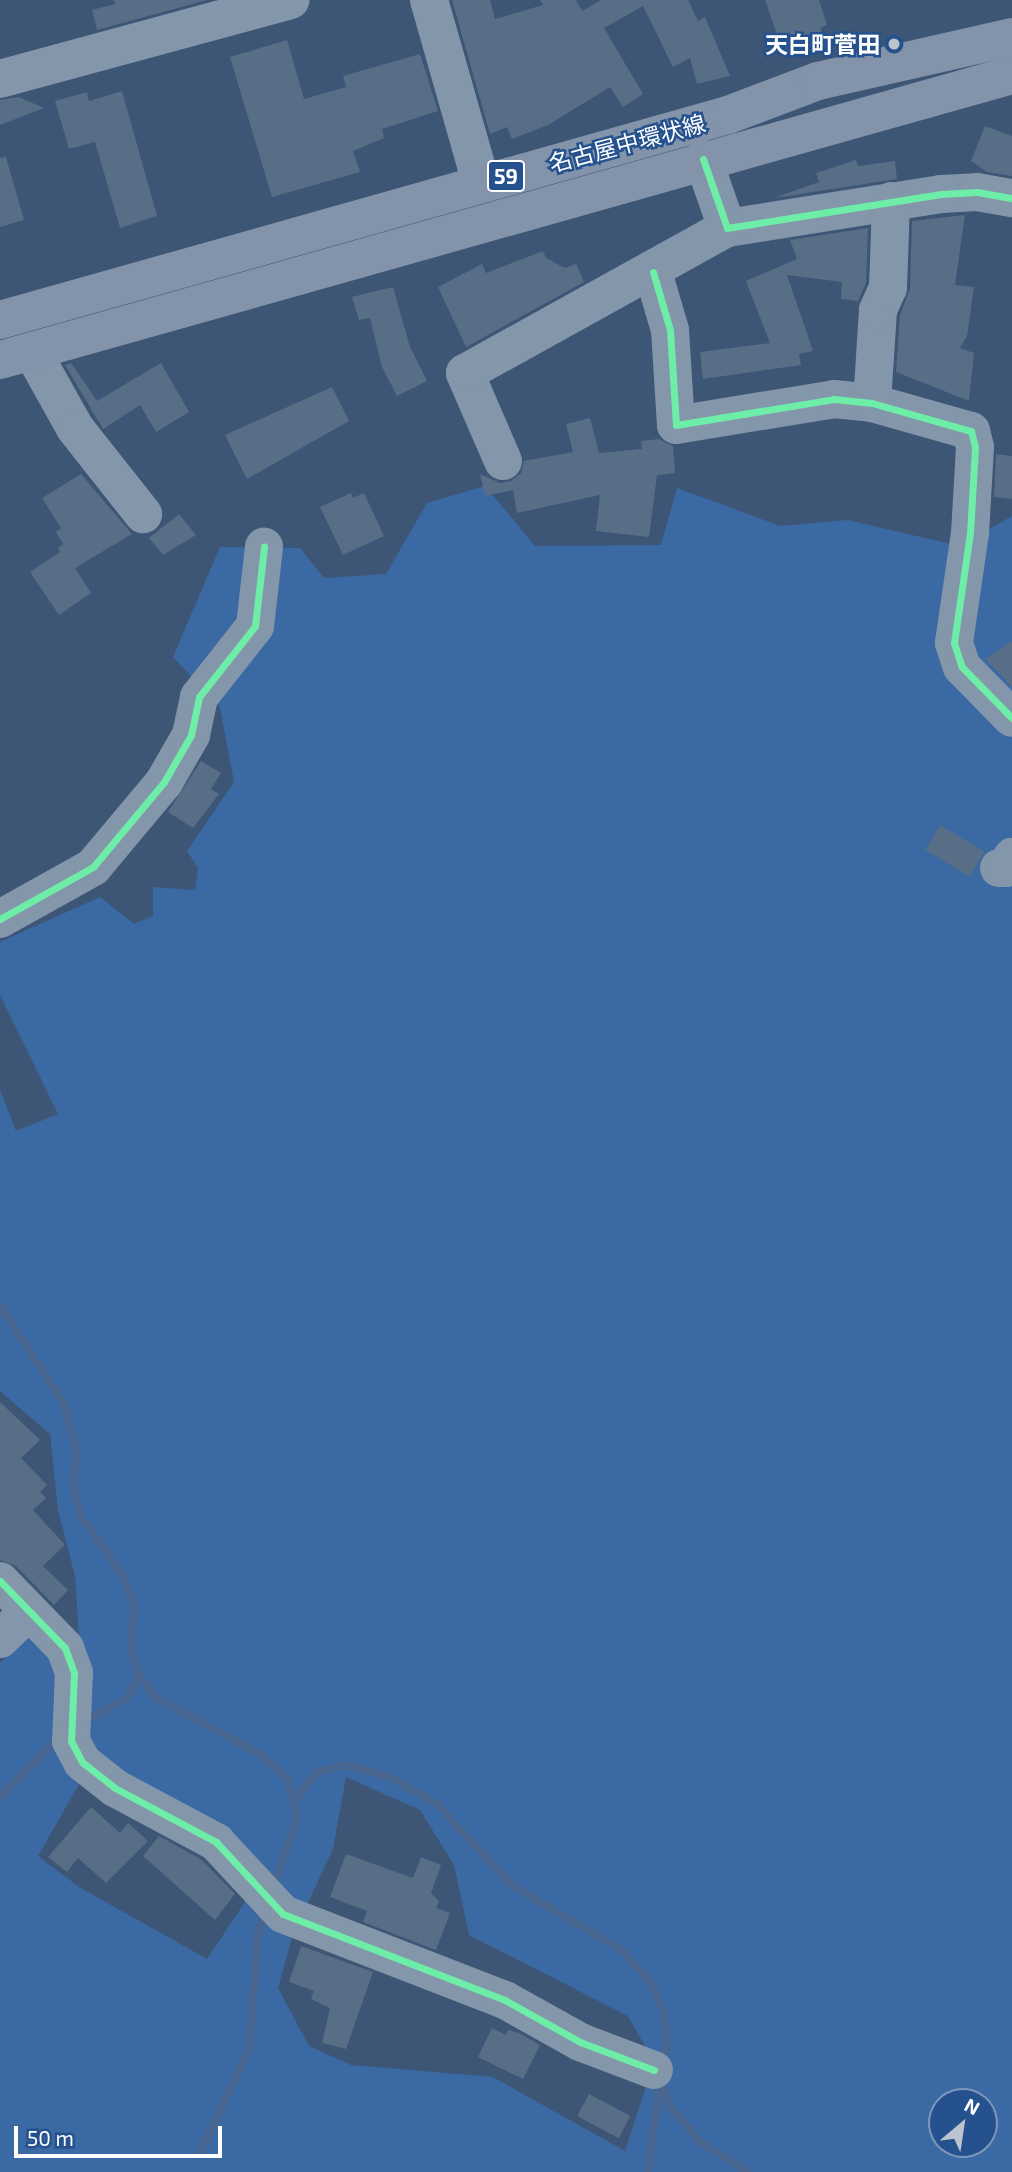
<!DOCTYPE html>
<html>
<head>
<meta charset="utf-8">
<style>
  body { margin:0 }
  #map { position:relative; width:1012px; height:2172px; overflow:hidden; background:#3d5676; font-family:"Exo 2","Noto Sans JP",sans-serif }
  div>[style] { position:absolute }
  .green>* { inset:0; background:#3a69a4 }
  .stream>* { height:8px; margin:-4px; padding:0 4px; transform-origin:4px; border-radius:4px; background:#486690 }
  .building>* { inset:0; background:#586d86; transform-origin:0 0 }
  .minor>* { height:38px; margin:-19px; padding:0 19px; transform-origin:19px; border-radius:19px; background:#8496a9 }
  .major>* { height:38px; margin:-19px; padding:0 19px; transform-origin:19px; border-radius:19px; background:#8393a9 }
  .cycleway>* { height:7px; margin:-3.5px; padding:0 3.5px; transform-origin:3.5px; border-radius:3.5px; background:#6deda7 }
  .dots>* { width:19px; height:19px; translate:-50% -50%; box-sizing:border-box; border:4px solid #25528e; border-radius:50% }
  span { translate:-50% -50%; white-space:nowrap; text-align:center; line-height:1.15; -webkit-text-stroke:5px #25528e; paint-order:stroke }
  .shield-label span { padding:2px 5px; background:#25528e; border:2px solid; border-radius:5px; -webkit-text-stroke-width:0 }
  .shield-label { font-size:21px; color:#fff; font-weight:700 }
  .poi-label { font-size:23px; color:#fff; font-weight:700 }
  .right { translate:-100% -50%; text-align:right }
  .street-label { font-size:23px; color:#fff }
  .north { position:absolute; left:928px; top:2088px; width:70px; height:70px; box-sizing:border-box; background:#25528e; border:2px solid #7c97bb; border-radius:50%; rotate:29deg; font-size:19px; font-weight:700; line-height:28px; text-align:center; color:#fff }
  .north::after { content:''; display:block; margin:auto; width:24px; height:32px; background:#bbc4cf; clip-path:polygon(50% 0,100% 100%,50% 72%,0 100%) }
  .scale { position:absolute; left:14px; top:2126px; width:208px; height:32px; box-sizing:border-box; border:4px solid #fff; border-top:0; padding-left:9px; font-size:21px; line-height:24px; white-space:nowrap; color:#fff; -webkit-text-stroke:5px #25528e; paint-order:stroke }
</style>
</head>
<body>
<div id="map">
  <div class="green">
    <i style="clip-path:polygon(evenodd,485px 486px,535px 546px,661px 545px,677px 488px,780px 526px,847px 520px,960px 546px,1012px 516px,1012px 2172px,0 2172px,0 1663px,32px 1631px,55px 1656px,67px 1769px,79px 1784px,38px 1856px,79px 1887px,207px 1959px,249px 1896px,293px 1934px,278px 1988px,309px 2046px,351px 2065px,493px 2077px,625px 2151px,654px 2062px,628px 2016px,469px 1935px,454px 1865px,420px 1810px,346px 1777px,333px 1849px,305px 1909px,107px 1767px,85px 1730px,75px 1576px,58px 1510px,50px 1434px,0 1391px,0 1090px,16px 1131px,58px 1114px,0 995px,0 942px,100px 897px,134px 924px,153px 916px,153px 887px,195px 890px,198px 868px,187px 851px,234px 782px,220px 707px,173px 657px,220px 547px,300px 548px,324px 578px,386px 574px,427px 503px,485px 486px,942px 2102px,984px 2102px,984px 2144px,942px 2144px,942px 2102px)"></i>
  </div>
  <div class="stream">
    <i style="left:0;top:1306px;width:117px;rotate:56.9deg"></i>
    <i style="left:64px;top:1404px;width:49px;rotate:74.5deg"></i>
    <i style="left:77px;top:1451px;width:33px;rotate:97deg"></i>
    <i style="left:73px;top:1484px;width:32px;rotate:77deg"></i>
    <i style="left:80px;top:1515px;width:75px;rotate:54.8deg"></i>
    <i style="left:123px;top:1576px;width:31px;rotate:69deg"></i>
    <i style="left:134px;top:1605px;width:44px;rotate:93.9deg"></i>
    <i style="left:131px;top:1649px;width:28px;rotate:73deg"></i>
    <i style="left:139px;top:1676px;width:26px;rotate:53deg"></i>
    <i style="left:155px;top:1697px;width:123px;rotate:28.6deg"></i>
    <i style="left:263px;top:1756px;width:34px;rotate:43deg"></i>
    <i style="left:288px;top:1779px;width:40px;rotate:77deg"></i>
    <i style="left:297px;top:1818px;width:75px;rotate:108.7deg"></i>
    <i style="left:82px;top:1723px;width:51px;rotate:-29.1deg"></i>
    <i style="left:127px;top:1698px;width:25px;rotate:-61deg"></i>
    <i style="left:0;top:1797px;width:84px;rotate:-45.5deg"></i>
    <i style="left:294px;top:1802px;width:38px;rotate:-53deg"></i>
    <i style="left:317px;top:1772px;width:31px;rotate:-13deg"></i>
    <i style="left:347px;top:1765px;width:45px;rotate:15.6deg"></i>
    <i style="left:390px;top:1777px;width:54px;rotate:29.9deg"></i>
    <i style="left:437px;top:1804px;width:112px;rotate:47.2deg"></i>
    <i style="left:513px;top:1886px;width:128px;rotate:30.6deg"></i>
    <i style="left:623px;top:1951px;width:40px;rotate:48deg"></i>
    <i style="left:650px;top:1981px;width:31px;rotate:65deg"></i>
    <i style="left:663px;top:2009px;width:37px;rotate:84deg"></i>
    <i style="left:667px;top:2046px;width:19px;rotate:102deg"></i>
    <i style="left:662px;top:2081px;width:27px;rotate:73deg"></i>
    <i style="left:670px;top:2107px;width:50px;rotate:48.3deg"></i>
    <i style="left:703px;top:2144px;width:53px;rotate:31.9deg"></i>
    <i style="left:201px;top:2151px;width:112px;rotate:-64.6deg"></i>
    <i style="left:249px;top:2050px;width:116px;rotate:-85.6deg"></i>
    <i style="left:258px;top:1934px;width:24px;rotate:-71deg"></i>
    <i style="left:648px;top:2172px;width:95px;rotate:-82.7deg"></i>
  </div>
  <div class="building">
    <i style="clip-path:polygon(114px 0,207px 0,97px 30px,92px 10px,115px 4px)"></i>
    <i style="clip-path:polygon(452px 0,490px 0,495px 19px,543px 5px,540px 0,576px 0,582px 11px,601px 0,688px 0,698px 21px,705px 17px,730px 76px,697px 84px,690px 58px,673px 67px,643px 6px,604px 28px,643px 94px,623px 107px,610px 87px,548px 125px,512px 139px,507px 127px,490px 134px)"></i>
    <i style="clip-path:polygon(765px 0,819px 0,827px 25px,820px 28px,826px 45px,793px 56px,786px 37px,779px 40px)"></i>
    <i style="clip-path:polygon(287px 40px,304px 99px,346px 87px,343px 76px,420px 54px,438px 111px,382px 129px,384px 138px,353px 151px,360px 172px,272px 197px,230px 57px)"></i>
    <i style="clip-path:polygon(122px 91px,157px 216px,120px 228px,95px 142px,69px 149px,55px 101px,87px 92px,89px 101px)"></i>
    <i style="clip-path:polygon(19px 97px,44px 108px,0 125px,0 100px)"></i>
    <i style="clip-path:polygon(985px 126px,1012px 136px,1012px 176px,987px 172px,971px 161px)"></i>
    <i style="clip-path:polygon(6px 157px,24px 220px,0 227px,0 158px)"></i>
    <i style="clip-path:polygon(856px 160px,858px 166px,895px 161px,897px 179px,774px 198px,819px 182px,816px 173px)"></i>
    <i style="clip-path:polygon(965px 215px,955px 285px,974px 287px,967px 336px,960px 348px,974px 353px,969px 401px,896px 372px,900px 315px,910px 289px,912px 221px)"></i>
    <i style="clip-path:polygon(868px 228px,866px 283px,858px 301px,841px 299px,842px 282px,787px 275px,813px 351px,799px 354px,801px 365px,703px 379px,700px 352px,770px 343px,746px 281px,797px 259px,790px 240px)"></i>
    <i style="clip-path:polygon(543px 251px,546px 258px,565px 268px,576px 264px,584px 282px,466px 347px,438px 287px,482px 264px,486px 273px)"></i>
    <i style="clip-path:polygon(393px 287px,410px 347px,427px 381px,397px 396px,382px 367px,370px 318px,359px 320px,352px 297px)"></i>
    <i style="clip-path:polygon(71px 363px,97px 401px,161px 363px,189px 412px,156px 432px,140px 405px,103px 429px,65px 365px)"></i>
    <i style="clip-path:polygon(332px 387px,349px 421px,247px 479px,225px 435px)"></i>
    <i style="clip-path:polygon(590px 418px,599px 453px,642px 449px,641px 441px,659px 439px,673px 446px,675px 473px,657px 475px,649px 537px,596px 531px,600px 495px,517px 513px,513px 490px,485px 496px,480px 474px,500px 483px,511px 481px,521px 473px,524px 461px,573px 452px,566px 424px)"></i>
    <i style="clip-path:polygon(996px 454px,1012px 456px,1012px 499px,994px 497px)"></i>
    <i style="clip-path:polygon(81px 474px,132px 534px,75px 568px,91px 593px,59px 615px,30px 572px,60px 552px,58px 548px,63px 544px,56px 532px,61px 528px,42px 498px)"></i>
    <i style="clip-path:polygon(351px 493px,353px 498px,364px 493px,384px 536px,343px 555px,320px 507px)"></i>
    <i style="clip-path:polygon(179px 514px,196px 535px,163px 555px,149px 538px)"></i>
    <i style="clip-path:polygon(1012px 641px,1012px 687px,985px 659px)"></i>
    <i style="clip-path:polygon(201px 761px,221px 773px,211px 789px,219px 794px,193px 828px,168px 812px)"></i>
    <i style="left:940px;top:825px;width:52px;height:29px;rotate:31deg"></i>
    <i style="clip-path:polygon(0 1402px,40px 1440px,21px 1458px,47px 1485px,40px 1492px,46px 1498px,33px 1510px,65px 1545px,43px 1566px,68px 1590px,54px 1605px,16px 1566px,0 1560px)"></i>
    <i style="clip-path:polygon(91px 1807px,120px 1833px,128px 1823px,148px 1841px,106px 1883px,78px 1858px,67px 1872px,48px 1857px)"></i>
    <i style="clip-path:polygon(159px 1836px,202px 1860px,235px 1894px,215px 1920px,143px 1856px)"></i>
    <i style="clip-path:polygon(346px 1854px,413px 1878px,421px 1857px,441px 1865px,431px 1893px,439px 1901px,436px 1908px,450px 1913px,436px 1950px,363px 1922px,367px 1911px,330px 1897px)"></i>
    <i style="clip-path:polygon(301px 1946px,373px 1972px,346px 2049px,322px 2043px,330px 2008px,311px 1999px,314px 1991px,289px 1982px)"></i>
    <i style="clip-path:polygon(492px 2028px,506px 2035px,508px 2030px,519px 2033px,540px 2045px,523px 2079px,478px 2057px)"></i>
    <i style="left:589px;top:2094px;width:47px;height:25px;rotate:28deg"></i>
  </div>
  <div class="minor">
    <i style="left:429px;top:0;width:190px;rotate:74.1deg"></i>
    <i style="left:0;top:79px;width:301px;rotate:-15.2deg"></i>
    <i style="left:703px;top:159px;width:73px;rotate:70.8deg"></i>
    <i style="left:727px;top:228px;width:217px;rotate:-9deg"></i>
    <i style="left:941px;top:194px;width:36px;rotate:-3deg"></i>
    <i style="left:977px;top:192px;width:36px;rotate:10deg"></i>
    <i style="left:653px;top:272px;width:60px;rotate:73.7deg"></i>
    <i style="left:670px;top:330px;width:95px;rotate:86.4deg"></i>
    <i style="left:676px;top:425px;width:160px;rotate:-9.3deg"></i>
    <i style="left:834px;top:399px;width:38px;rotate:6deg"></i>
    <i style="left:872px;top:403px;width:103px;rotate:15.8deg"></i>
    <i style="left:971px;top:431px;width:16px;rotate:76deg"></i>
    <i style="left:975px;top:447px;width:86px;rotate:93.3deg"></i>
    <i style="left:970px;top:533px;width:111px;rotate:98.3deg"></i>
    <i style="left:954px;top:643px;width:25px;rotate:72deg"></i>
    <i style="left:962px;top:667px;width:71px;rotate:45.6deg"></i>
    <i style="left:32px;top:351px;width:88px;rotate:60.8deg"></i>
    <i style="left:75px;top:428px;width:110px;rotate:51.7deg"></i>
    <i style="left:872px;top:403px;width:93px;rotate:-86.3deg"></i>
    <i style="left:878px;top:310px;width:24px;rotate:-66deg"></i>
    <i style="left:888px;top:288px;width:87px;rotate:-88deg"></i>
    <i style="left:503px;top:461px;width:96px;rotate:-113.4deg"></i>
    <i style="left:465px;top:373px;width:299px;rotate:-29deg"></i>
    <i style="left:999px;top:868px;width:7px"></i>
    <i style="left:1006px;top:868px;width:13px;rotate:-61deg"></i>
    <i style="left:0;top:919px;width:107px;rotate:-29.2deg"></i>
    <i style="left:93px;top:867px;width:111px;rotate:-50.1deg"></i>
    <i style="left:164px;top:782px;width:54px;rotate:-60.1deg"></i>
    <i style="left:191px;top:735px;width:39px;rotate:-78deg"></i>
    <i style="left:199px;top:697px;width:90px;rotate:-51.7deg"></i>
    <i style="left:255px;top:626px;width:80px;rotate:-83.5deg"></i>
    <i style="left:0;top:1581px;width:93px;rotate:45.9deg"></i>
    <i style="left:65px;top:1648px;width:27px;rotate:70deg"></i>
    <i style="left:74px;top:1673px;width:68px;rotate:92.5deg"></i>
    <i style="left:71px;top:1741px;width:24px;rotate:62deg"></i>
    <i style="left:82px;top:1762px;width:42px;rotate:38.2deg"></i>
    <i style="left:115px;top:1788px;width:115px;rotate:28.1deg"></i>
    <i style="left:216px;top:1842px;width:98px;rotate:47.1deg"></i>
    <i style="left:283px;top:1914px;width:238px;rotate:21.2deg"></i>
    <i style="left:505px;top:2000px;width:86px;rotate:29.2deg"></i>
    <i style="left:580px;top:2042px;width:79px;rotate:20.7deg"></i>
    <i style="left:0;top:1639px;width:40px;rotate:-44deg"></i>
  </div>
  <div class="major">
    <i style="left:0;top:320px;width:756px;rotate:-15.73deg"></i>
    <i style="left:728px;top:115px;width:96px;rotate:-20.7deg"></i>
    <i style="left:818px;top:81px;width:199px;rotate:-12.8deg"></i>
    <i style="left:0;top:360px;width:1051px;rotate:-15.73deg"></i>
  </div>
  <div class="cycleway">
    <i style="left:703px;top:159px;width:73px;rotate:70.8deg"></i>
    <i style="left:727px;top:228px;width:217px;rotate:-9deg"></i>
    <i style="left:941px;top:194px;width:36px;rotate:-3deg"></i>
    <i style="left:977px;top:192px;width:36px;rotate:10deg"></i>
    <i style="left:653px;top:272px;width:60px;rotate:73.7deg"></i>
    <i style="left:670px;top:330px;width:95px;rotate:86.4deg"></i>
    <i style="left:676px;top:425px;width:160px;rotate:-9.3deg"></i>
    <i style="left:834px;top:399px;width:38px;rotate:6deg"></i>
    <i style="left:872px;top:403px;width:103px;rotate:15.8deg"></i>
    <i style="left:971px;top:431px;width:16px;rotate:76deg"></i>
    <i style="left:975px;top:447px;width:86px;rotate:93.3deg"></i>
    <i style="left:970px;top:533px;width:111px;rotate:98.3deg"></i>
    <i style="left:954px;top:643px;width:25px;rotate:72deg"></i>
    <i style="left:962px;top:667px;width:71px;rotate:45.6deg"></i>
    <i style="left:0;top:919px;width:107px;rotate:-29.2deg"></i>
    <i style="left:93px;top:867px;width:111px;rotate:-50.1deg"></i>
    <i style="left:164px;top:782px;width:54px;rotate:-60.1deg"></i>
    <i style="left:191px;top:735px;width:39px;rotate:-78deg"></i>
    <i style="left:199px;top:697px;width:90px;rotate:-51.7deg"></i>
    <i style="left:255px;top:626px;width:80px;rotate:-83.5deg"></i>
    <i style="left:0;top:1581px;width:93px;rotate:45.9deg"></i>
    <i style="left:65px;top:1648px;width:27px;rotate:70deg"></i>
    <i style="left:74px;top:1673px;width:68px;rotate:92.5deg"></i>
    <i style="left:71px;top:1741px;width:24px;rotate:62deg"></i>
    <i style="left:82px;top:1762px;width:42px;rotate:38.2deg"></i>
    <i style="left:115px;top:1788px;width:115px;rotate:28.1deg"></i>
    <i style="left:216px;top:1842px;width:98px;rotate:47.1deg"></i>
    <i style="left:283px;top:1914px;width:238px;rotate:21.2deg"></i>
    <i style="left:505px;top:2000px;width:86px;rotate:29.2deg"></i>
    <i style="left:580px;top:2042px;width:79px;rotate:20.7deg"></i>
  </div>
  <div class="dots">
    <i style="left:894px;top:44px;background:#bbc4cf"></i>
  </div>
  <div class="shield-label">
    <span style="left:506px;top:176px">59</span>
  </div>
  <div class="poi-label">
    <span class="right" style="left:880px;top:44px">天白町菅田</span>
  </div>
  <div class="street-label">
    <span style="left:627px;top:143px;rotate:-15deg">名古屋中環状線</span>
  </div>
  <div class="north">N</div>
  <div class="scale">50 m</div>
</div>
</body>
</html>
